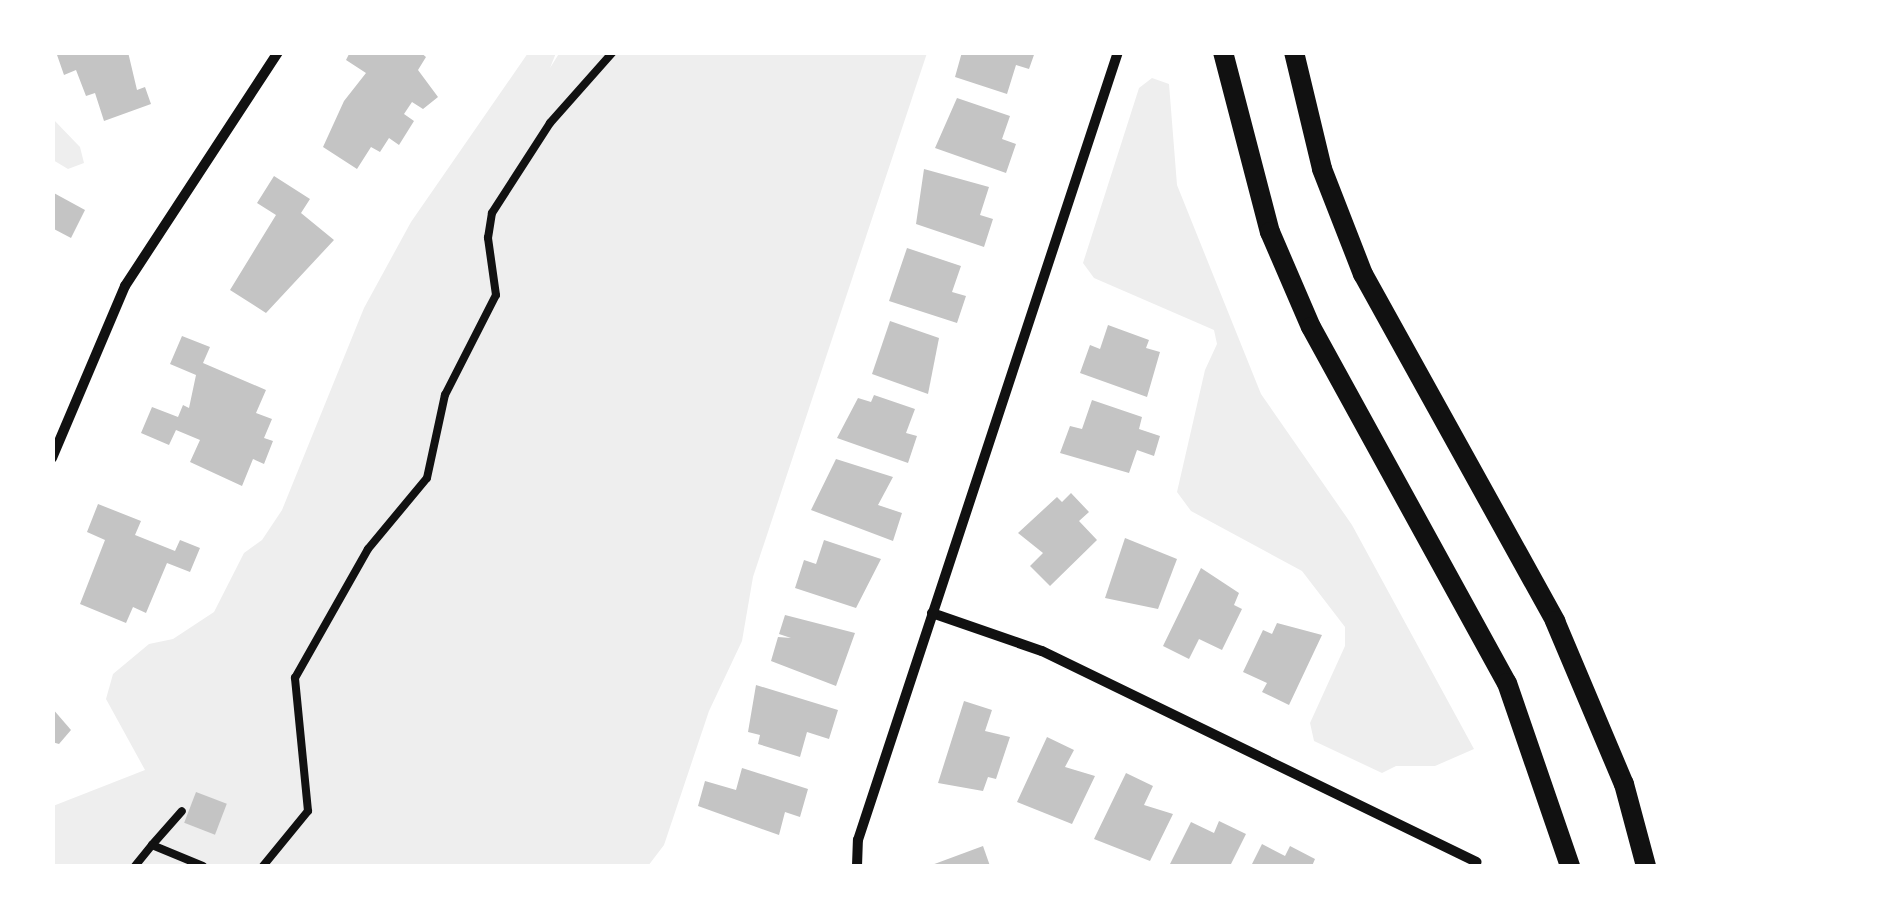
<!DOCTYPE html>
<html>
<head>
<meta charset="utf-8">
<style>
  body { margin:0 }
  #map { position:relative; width:1893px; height:919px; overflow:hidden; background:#fff; font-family:Inter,sans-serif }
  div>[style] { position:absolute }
  .green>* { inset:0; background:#eee }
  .building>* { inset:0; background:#c4c4c4; transform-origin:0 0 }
  .service>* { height:8px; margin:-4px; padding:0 4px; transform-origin:4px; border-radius:4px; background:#111 }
  .minor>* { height:10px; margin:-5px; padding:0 5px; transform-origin:5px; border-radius:5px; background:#111 }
  .secondary>* { height:20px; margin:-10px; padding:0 10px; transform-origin:10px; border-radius:10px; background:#111 }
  span { translate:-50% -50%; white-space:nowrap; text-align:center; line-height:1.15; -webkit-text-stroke:10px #fff; paint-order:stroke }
  .frame { position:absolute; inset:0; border:55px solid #fff; pointer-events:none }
</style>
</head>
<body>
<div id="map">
  <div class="green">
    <i style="clip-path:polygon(560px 52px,927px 53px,753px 577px,742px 641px,709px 711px,664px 845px,648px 866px,53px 866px,53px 806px,145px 770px,106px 699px,113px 674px,149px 644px,173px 639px,214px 612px,244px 553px,262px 540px,282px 510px,364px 308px,411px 222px,528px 53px,556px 53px,550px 68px)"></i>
    <i style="clip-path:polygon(1152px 78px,1169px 84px,1177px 185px,1261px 394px,1352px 525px,1474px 749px,1435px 766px,1396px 766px,1382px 773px,1314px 741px,1310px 723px,1345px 646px,1345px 627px,1302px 571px,1191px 511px,1177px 492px,1205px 370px,1217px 344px,1214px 330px,1094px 278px,1083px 263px,1139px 88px)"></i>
    <i style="clip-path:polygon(52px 118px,80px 147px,84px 163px,68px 169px,53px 160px)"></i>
  </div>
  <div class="building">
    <i style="clip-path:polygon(56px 52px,128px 52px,137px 90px,145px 87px,151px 104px,104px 121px,95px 93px,86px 96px,76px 70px,64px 75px)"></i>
    <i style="clip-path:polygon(350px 52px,420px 52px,426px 57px,418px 70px,438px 97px,423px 109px,412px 102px,404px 114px,414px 121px,399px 145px,389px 138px,380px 152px,371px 147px,357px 169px,323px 147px,344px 101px,366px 73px,346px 60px)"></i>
    <i style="clip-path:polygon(962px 52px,1035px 52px,1029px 69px,1016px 65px,1007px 94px,955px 77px)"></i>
    <i style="clip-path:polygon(957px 98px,1010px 116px,1002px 139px,1016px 144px,1006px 173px,935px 148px)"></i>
    <i style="clip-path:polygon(924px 169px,989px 187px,980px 215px,993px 219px,984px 247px,916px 224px)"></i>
    <i style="clip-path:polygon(274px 176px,310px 199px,301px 213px,334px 240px,266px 313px,230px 290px,276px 215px,257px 203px)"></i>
    <i style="clip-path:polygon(52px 192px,85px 210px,71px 238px,52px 228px)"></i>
    <i style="clip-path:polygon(907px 248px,961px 266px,952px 292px,966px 296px,957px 323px,889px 301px)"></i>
    <i style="clip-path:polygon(890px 321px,939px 338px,928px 394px,872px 374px)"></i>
    <i style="clip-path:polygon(1108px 325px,1149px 340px,1146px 348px,1160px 352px,1147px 397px,1080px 373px,1090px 345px,1100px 349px)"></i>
    <i style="clip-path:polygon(182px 336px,210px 347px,203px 363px,266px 390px,256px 413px,272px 419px,264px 438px,273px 441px,264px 464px,253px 459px,242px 486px,190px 462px,200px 440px,176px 430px,169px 445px,141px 433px,152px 407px,178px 417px,183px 405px,189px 408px,196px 375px,170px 364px)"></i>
    <i style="clip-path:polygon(874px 395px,915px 409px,906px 433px,917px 436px,908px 463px,837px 438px,858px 398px,871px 402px)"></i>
    <i style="clip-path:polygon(1092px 400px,1142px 417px,1139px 429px,1160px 436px,1154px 456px,1137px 450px,1129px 473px,1060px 453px,1070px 426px,1082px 429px)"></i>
    <i style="clip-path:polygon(836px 459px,893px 477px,878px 505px,902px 513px,893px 541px,811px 510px)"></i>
    <i style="clip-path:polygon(1071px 493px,1089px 512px,1079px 521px,1097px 540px,1050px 586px,1030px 566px,1043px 553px,1018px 533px,1057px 497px,1062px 502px)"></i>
    <i style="clip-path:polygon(98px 504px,141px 521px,135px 535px,175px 551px,180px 540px,200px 548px,190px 572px,167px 563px,146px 613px,133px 607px,126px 623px,80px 604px,105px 540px,87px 532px)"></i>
    <i style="clip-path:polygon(1125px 538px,1177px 559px,1158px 609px,1105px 598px)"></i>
    <i style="clip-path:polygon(824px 540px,881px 559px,856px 608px,795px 588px,804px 560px,816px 564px)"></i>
    <i style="clip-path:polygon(1201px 568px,1239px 593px,1234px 605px,1242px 609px,1222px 650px,1199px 639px,1189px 659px,1163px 646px)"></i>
    <i style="clip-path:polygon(785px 615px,855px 633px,836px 686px,771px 661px,778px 637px,791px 638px,779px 634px)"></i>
    <i style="clip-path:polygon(1277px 623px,1322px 635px,1289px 705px,1262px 692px,1267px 683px,1243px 672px,1263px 630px,1272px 634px)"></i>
    <i style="clip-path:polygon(756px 685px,838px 710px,829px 739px,807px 732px,800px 757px,758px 744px,760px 735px,748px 732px)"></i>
    <i style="clip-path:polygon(964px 701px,992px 710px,985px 731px,1010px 737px,996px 779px,988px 777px,983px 791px,938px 783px)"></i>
    <i style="clip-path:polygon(52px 708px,71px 730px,59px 744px,52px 742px)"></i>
    <i style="clip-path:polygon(1047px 737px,1074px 750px,1065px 767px,1095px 776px,1072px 824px,1017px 802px)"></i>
    <i style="clip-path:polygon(742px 768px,808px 789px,800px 817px,785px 812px,779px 835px,698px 806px,705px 781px,736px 790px)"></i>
    <i style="clip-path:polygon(1126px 773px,1153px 786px,1144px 805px,1173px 814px,1150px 861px,1094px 839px)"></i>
    <i style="left:196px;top:792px;width:33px;height:33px;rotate:21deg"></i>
    <i style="clip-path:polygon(1219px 821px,1246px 834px,1230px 866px,1169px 866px,1191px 822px,1214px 833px)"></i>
    <i style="clip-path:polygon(1262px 844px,1285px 856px,1290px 846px,1315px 859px,1312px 866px,1251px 866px)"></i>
    <i style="clip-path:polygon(983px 846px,990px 866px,929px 866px)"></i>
  </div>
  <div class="service">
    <i style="left:152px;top:845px;width:45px;rotate:-48.6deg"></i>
    <i style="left:135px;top:866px;width:27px;rotate:-51deg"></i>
    <i style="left:152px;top:845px;width:55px;rotate:22.4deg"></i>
    <i style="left:263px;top:866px;width:71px;rotate:-50.7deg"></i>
    <i style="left:308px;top:811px;width:134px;rotate:-95.6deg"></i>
    <i style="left:295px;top:678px;width:148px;rotate:-60.5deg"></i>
    <i style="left:368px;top:549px;width:92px;rotate:-50.3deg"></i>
    <i style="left:427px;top:478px;width:85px;rotate:-77.8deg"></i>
    <i style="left:445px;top:395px;width:112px;rotate:-63deg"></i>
    <i style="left:496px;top:295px;width:58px;rotate:-98deg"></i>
    <i style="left:488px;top:238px;width:25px;rotate:-81deg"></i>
    <i style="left:492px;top:213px;width:107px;rotate:-57.2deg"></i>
    <i style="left:550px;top:123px;width:95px;rotate:-48.4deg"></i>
  </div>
  <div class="minor">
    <i style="left:52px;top:458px;width:187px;rotate:-67deg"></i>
    <i style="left:125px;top:286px;width:280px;rotate:-56.8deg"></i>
    <i style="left:932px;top:613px;width:116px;rotate:19.1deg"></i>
    <i style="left:1042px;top:651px;width:483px;rotate:25.9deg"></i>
    <i style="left:857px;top:866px;width:26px;rotate:-88deg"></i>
    <i style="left:858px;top:840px;width:830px;rotate:-71.74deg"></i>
  </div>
  <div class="secondary">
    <i style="left:1223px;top:52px;width:186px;rotate:75.4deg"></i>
    <i style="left:1270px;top:232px;width:103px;rotate:66.7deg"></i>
    <i style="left:1311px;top:327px;width:406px;rotate:61.2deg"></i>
    <i style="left:1507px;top:683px;width:194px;rotate:71deg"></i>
    <i style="left:1294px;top:52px;width:120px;rotate:76.5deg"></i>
    <i style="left:1322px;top:169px;width:113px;rotate:68.7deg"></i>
    <i style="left:1363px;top:274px;width:397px;rotate:61deg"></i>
    <i style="left:1555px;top:621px;width:177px;rotate:67.1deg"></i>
    <i style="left:1624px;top:784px;width:85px;rotate:75deg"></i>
  </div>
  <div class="frame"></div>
</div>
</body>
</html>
